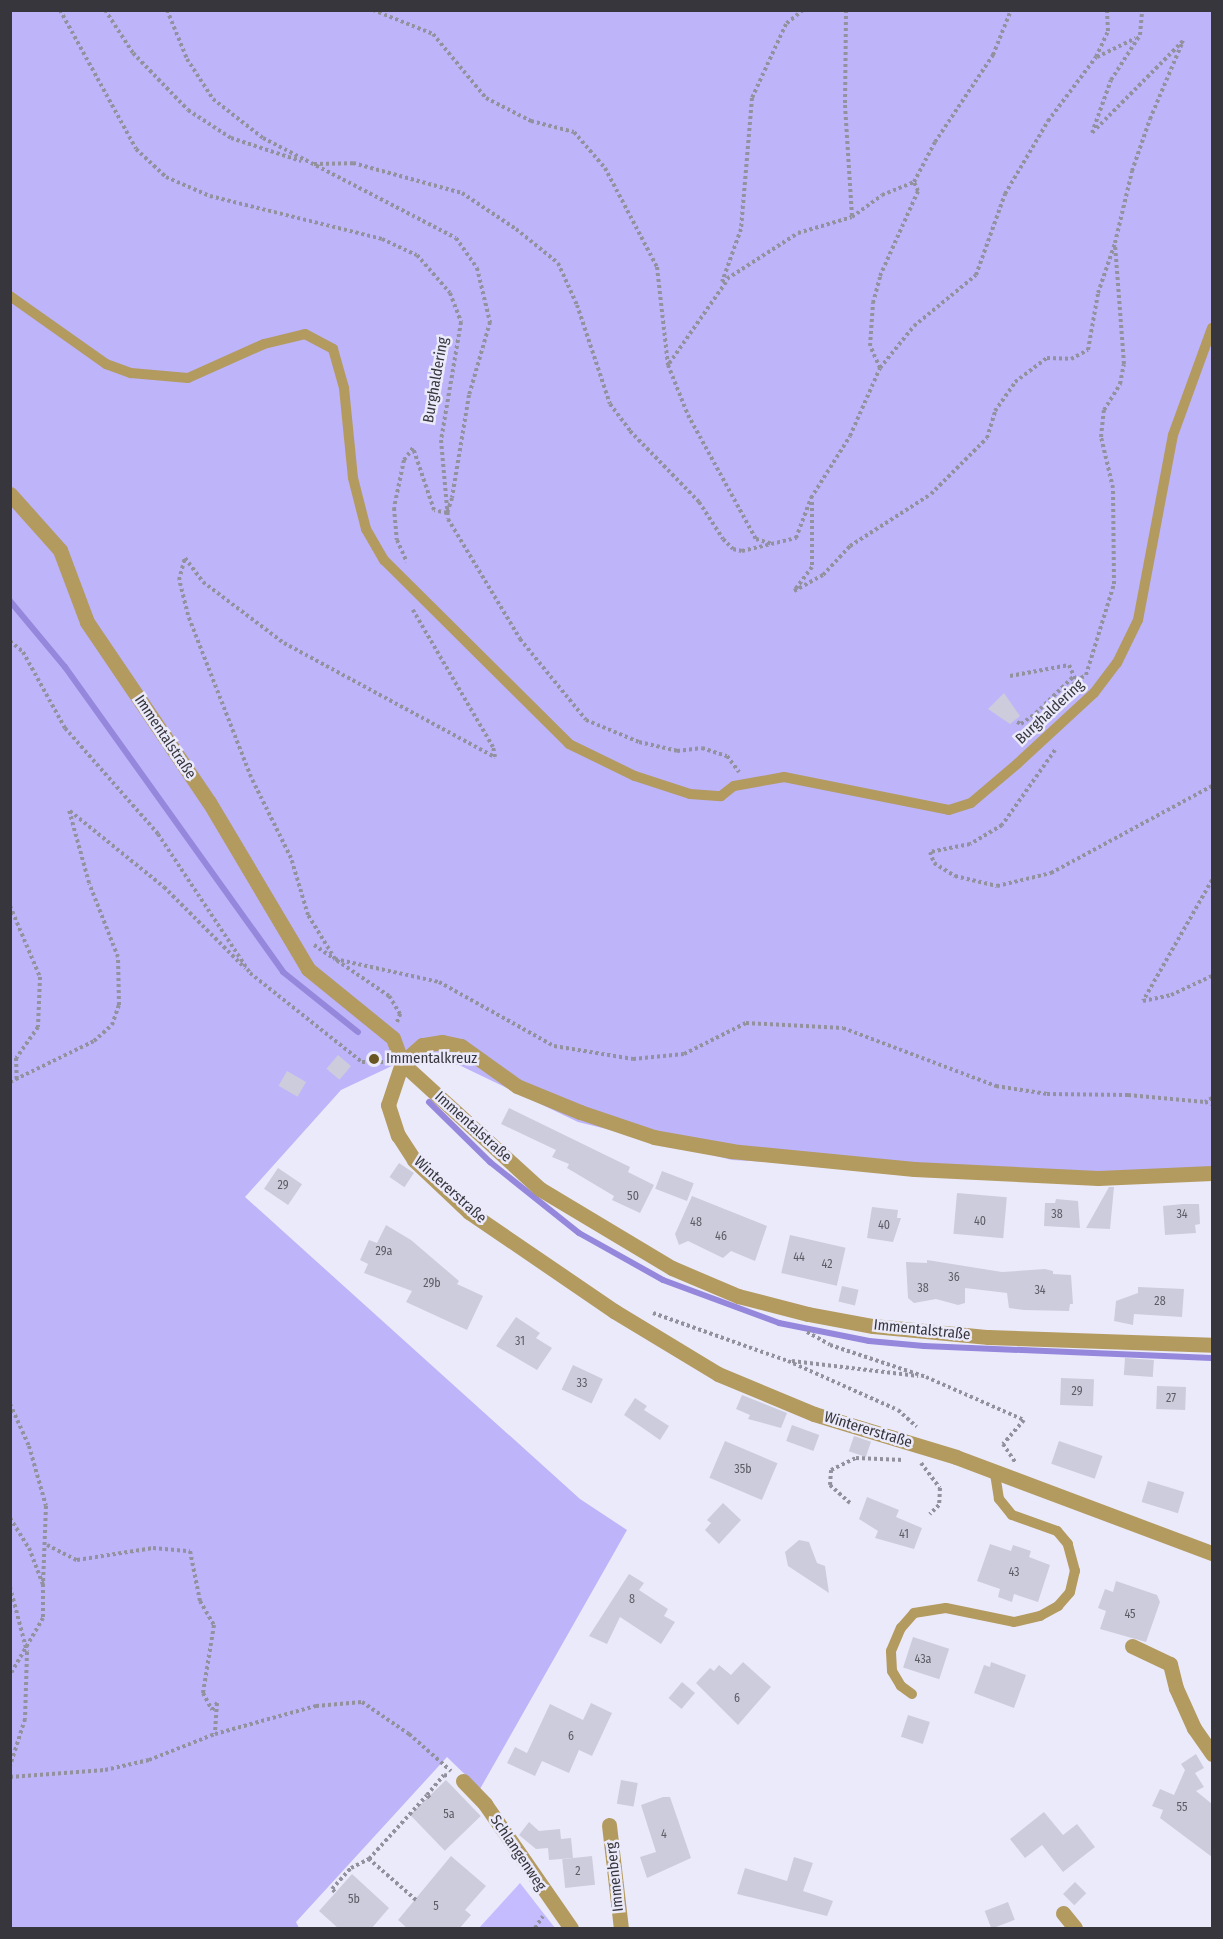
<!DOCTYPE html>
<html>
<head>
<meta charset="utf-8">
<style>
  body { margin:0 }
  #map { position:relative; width:1223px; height:1939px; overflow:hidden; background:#ebeafb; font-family:"Fira Sans Condensed",sans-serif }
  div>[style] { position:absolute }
  .green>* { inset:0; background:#c4bcff }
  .forest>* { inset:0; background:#bdb4fa }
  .stream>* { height:6px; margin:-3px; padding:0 3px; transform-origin:3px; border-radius:3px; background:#9588dc }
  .building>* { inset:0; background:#cdccdc; transform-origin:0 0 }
  .path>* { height:4px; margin-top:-2px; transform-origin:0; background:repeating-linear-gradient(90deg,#92919d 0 3px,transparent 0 6px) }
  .service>* { height:10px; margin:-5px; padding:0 5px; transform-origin:5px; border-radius:5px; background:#b39a5f }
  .minor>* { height:15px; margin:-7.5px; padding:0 7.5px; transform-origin:7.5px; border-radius:7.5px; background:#b39a5f }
  .dots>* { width:16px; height:16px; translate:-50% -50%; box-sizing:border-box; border:3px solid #ebeafb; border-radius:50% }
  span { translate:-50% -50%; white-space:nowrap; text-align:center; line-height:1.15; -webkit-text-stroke:5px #ebeafb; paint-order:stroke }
  .number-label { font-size:12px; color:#5c5c65 }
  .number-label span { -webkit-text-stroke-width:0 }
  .street-label { font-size:15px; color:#37363d }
  .poi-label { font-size:15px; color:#37363d }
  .left { translate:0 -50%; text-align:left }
  .frame { position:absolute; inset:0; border:12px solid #37363d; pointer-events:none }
</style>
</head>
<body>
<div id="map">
  <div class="green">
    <i style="clip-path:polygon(520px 1883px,555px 1928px,479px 1928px)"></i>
  </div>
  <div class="forest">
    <i style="clip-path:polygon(11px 11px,1212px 11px,1212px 1175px,1096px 1180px,732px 1160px,578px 1122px,459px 1065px,396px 1064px,341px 1090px,245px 1197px,580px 1499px,627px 1530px,480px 1789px,447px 1757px,296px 1922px,299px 1928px,11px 1928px)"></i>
  </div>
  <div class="stream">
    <i style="left:10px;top:601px;width:86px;rotate:50.2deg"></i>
    <i style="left:65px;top:667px;width:375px;rotate:54.4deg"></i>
    <i style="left:283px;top:972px;width:96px;rotate:38.7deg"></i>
    <i style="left:429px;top:1102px;width:86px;rotate:44.5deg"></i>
    <i style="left:490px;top:1162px;width:114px;rotate:38.6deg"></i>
    <i style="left:579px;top:1233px;width:96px;rotate:29.2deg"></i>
    <i style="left:663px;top:1280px;width:124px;rotate:20.3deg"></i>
    <i style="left:779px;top:1323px;width:92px;rotate:11.3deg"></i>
    <i style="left:869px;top:1341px;width:55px;rotate:5.2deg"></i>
    <i style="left:924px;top:1346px;width:288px;rotate:2.4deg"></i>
  </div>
  <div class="building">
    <i style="clip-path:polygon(1004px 693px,1020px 716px,1010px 724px,988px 709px)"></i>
    <i style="left:338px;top:1055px;width:17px;height:18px;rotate:40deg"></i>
    <i style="left:287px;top:1071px;width:22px;height:17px;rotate:30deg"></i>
    <i style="clip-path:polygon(509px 1108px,630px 1167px,628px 1172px,654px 1185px,640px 1213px,612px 1200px,614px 1196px,567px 1168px,569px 1164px,552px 1157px,556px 1150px,501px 1124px)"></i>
    <i style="left:399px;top:1163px;width:18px;height:17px;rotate:34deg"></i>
    <i style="left:278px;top:1168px;width:29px;height:25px;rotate:34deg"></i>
    <i style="left:662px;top:1171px;width:34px;height:19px;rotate:21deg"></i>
    <i style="clip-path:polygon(1109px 1187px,1114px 1187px,1110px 1229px,1086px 1228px)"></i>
    <i style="left:957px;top:1193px;width:50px;height:41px;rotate:5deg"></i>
    <i style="clip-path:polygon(692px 1196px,767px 1226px,755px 1261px,731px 1251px,723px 1258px,688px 1241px,679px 1245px,675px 1234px)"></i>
    <i style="clip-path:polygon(1056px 1199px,1078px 1201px,1080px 1228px,1044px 1226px,1045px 1203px,1055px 1203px)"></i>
    <i style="clip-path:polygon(1183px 1204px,1199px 1204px,1200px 1224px,1195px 1225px,1196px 1233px,1165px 1235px,1163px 1206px)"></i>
    <i style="clip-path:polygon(872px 1207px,898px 1210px,897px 1218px,901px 1218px,893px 1242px,867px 1238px)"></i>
    <i style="clip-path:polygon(386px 1225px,411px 1240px,459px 1281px,457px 1284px,483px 1296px,467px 1330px,406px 1302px,412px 1291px,364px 1273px,368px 1264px,360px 1260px,369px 1240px,377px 1243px)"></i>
    <i style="left:790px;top:1235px;width:57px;height:39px;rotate:13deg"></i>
    <i style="clip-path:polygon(927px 1260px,1002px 1272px,1045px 1269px,1053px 1271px,1053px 1274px,1071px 1275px,1073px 1304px,1070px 1304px,1069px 1311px,1024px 1310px,1009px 1308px,1007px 1293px,965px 1288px,965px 1303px,958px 1305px,936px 1299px,914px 1303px,908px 1298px,906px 1262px,927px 1263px)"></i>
    <i style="left:842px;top:1286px;width:17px;height:16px;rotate:13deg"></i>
    <i style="clip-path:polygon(1138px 1287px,1184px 1289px,1182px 1317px,1134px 1314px,1133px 1325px,1114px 1321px,1116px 1301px,1138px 1293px)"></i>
    <i style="clip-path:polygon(516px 1317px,540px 1333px,536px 1338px,552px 1348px,537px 1370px,496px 1346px)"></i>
    <i style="left:1125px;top:1358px;width:29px;height:17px;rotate:4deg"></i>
    <i style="left:573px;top:1365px;width:33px;height:27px;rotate:25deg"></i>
    <i style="left:1061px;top:1378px;width:33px;height:27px;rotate:2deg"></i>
    <i style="left:1157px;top:1386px;width:29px;height:23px;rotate:2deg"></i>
    <i style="clip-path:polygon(742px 1395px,787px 1413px,781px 1428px,748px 1419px,750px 1415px,736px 1409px)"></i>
    <i style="clip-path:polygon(635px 1398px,647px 1406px,644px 1410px,669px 1426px,660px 1440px,624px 1415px)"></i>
    <i style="left:792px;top:1425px;width:29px;height:17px;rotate:20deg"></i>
    <i style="left:854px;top:1436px;width:18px;height:16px;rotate:19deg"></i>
    <i style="left:725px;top:1441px;width:57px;height:40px;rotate:23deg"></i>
    <i style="left:1059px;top:1441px;width:46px;height:24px;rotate:19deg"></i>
    <i style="left:1148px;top:1481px;width:38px;height:22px;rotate:17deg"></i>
    <i style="clip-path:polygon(867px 1497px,899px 1510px,896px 1517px,922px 1528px,914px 1549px,875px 1538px,878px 1531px,859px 1519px)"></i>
    <i style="clip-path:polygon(723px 1503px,741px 1520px,719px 1544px,705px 1530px,711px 1523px,707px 1520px)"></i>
    <i style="clip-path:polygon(799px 1540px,809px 1542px,817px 1563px,825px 1566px,829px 1593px,788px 1566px,785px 1552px)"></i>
    <i style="clip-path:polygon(990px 1544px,1011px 1551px,1013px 1545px,1031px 1551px,1029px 1557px,1050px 1565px,1038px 1602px,1014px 1594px,1012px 1602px,998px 1597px,1000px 1589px,977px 1581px)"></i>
    <i style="clip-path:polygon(629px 1574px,644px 1583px,639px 1590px,668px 1609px,664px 1616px,675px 1622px,661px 1644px,620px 1617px,607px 1644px,589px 1636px)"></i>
    <i style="clip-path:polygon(1116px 1581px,1157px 1595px,1160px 1602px,1146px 1642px,1100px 1629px,1106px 1611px,1098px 1608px,1105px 1589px,1113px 1592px)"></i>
    <i style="left:913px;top:1637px;width:38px;height:32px;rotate:18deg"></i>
    <i style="clip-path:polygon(743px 1662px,771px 1687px,738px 1725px,696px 1683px,710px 1668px,714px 1671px,719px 1665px,731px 1675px)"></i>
    <i style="clip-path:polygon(991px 1662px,1026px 1675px,1014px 1708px,974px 1693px,984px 1665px,990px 1667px)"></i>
    <i style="left:682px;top:1682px;width:17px;height:21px;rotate:40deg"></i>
    <i style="clip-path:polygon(591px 1703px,612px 1713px,592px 1756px,579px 1750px,569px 1773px,542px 1761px,535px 1776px,507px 1763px,515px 1747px,527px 1753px,550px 1704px,583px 1720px)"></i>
    <i style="left:908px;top:1715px;width:23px;height:23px;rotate:18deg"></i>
    <i style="clip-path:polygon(1196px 1754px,1204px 1768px,1195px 1773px,1204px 1787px,1196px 1791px,1212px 1804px,1212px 1857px,1160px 1818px,1163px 1810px,1152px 1806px,1160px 1789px,1174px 1795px,1185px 1770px,1181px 1764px)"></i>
    <i style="left:446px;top:1780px;width:50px;height:50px;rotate:46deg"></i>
    <i style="left:621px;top:1780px;width:17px;height:24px;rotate:10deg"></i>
    <i style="clip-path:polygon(663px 1797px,670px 1797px,691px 1858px,647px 1878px,640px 1857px,656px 1852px,641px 1805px)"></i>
    <i style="clip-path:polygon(1044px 1812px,1063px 1835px,1077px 1824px,1095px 1847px,1063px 1872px,1042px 1845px,1025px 1858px,1010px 1839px)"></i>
    <i style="clip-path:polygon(529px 1822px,539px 1831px,560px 1829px,561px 1839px,571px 1838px,573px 1858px,549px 1860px,548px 1848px,536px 1849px,519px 1835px)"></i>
    <i style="clip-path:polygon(451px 1856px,486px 1886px,465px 1910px,471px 1915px,459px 1929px,408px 1929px,398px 1920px)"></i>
    <i style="left:592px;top:1856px;width:29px;height:30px;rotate:84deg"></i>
    <i style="clip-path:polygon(794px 1857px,813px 1863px,803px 1891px,833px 1901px,827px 1916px,737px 1894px,745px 1868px,787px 1881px)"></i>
    <i style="clip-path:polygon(352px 1874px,389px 1908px,371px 1929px,339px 1929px,319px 1911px)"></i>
    <i style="left:1075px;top:1882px;width:16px;height:17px;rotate:45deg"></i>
    <i style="left:1008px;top:1902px;width:19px;height:25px;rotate:69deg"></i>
  </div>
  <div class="path">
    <i style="left:60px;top:10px;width:158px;rotate:61.3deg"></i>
    <i style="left:136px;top:149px;width:41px;rotate:43deg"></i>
    <i style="left:166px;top:177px;width:48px;rotate:23.4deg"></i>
    <i style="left:210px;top:196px;width:177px;rotate:14deg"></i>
    <i style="left:382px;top:239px;width:38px;rotate:25deg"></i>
    <i style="left:417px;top:255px;width:50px;rotate:49deg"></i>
    <i style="left:450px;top:293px;width:31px;rotate:69deg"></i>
    <i style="left:461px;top:322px;width:120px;rotate:99.6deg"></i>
    <i style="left:441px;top:440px;width:79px;rotate:84.9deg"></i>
    <i style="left:448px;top:519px;width:140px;rotate:59deg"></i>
    <i style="left:520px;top:639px;width:104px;rotate:50.8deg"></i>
    <i style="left:586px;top:720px;width:57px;rotate:22.5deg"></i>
    <i style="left:639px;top:742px;width:39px;rotate:13deg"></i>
    <i style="left:677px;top:751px;width:25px;rotate:-7deg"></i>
    <i style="left:702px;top:748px;width:26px;rotate:18deg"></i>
    <i style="left:727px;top:756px;width:20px;rotate:53deg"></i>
    <i style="left:105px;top:10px;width:51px;rotate:56.9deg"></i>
    <i style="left:133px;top:53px;width:79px;rotate:46deg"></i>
    <i style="left:188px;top:110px;width:51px;rotate:33.1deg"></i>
    <i style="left:231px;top:138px;width:74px;rotate:18.2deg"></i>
    <i style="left:167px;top:10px;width:53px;rotate:67.8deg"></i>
    <i style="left:187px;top:59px;width:48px;rotate:57deg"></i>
    <i style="left:213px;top:99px;width:63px;rotate:38deg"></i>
    <i style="left:263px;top:138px;width:217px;rotate:27.4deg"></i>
    <i style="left:456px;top:238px;width:37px;rotate:55deg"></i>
    <i style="left:477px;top:268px;width:56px;rotate:76.5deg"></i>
    <i style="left:490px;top:322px;width:76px;rotate:106deg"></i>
    <i style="left:469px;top:395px;width:104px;rotate:99.4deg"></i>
    <i style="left:452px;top:498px;width:16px;rotate:108deg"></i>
    <i style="left:447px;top:513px;width:13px;rotate:-167deg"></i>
    <i style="left:434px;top:510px;width:65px;rotate:-108.7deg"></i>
    <i style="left:413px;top:448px;width:15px;rotate:127deg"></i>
    <i style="left:404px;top:460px;width:49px;rotate:101.8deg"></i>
    <i style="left:394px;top:508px;width:32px;rotate:85deg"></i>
    <i style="left:397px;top:540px;width:24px;rotate:66deg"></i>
    <i style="left:373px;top:10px;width:65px;rotate:21.8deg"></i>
    <i style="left:433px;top:34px;width:83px;rotate:50.4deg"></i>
    <i style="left:486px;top:98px;width:51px;rotate:27.1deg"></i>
    <i style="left:531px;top:121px;width:44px;rotate:14.3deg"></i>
    <i style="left:574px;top:132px;width:48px;rotate:49.3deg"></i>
    <i style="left:605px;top:168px;width:112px;rotate:62.3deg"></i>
    <i style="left:657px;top:267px;width:99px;rotate:83.6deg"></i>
    <i style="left:803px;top:10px;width:22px;rotate:141deg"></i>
    <i style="left:786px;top:24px;width:81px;rotate:114.7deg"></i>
    <i style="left:752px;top:98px;width:131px;rotate:94.8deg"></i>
    <i style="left:741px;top:229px;width:56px;rotate:109.7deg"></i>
    <i style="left:722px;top:282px;width:90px;rotate:-32.8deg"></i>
    <i style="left:798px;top:233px;width:56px;rotate:-16.5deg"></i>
    <i style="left:846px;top:10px;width:95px;rotate:90.6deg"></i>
    <i style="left:845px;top:105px;width:112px;rotate:86.4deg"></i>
    <i style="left:852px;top:217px;width:37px;rotate:-36deg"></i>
    <i style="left:882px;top:195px;width:35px;rotate:-22deg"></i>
    <i style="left:1097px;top:57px;width:43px;rotate:-26deg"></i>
    <i style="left:314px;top:164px;width:39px;rotate:-1deg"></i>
    <i style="left:353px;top:163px;width:113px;rotate:15.4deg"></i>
    <i style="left:462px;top:193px;width:65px;rotate:33.7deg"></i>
    <i style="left:516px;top:229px;width:54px;rotate:39deg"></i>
    <i style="left:558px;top:263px;width:46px;rotate:65.7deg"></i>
    <i style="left:577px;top:305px;width:104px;rotate:71.6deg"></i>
    <i style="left:610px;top:404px;width:34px;rotate:53deg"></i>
    <i style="left:630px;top:431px;width:99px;rotate:45.8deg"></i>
    <i style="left:699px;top:502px;width:44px;rotate:57deg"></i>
    <i style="left:723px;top:539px;width:14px;rotate:45deg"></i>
    <i style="left:733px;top:549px;width:9px;rotate:13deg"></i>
    <i style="left:742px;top:551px;width:56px;rotate:-13.5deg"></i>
    <i style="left:796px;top:538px;width:43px;rotate:-69.4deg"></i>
    <i style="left:811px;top:498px;width:73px;rotate:-57.8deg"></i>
    <i style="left:850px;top:436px;width:74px;rotate:-66.2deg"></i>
    <i style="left:880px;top:368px;width:54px;rotate:-51deg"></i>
    <i style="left:914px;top:326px;width:80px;rotate:-39.4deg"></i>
    <i style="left:976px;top:275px;width:86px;rotate:-70.3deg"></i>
    <i style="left:1005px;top:194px;width:85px;rotate:-59.5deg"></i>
    <i style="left:1048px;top:121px;width:80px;rotate:-53.1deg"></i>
    <i style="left:1096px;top:57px;width:29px;rotate:-65deg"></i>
    <i style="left:1108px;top:31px;width:21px;rotate:-93deg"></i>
    <i style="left:726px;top:282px;width:101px;rotate:124.9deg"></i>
    <i style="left:668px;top:365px;width:54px;rotate:68.2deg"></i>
    <i style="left:688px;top:415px;width:141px;rotate:61.3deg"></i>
    <i style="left:756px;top:539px;width:17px;rotate:17deg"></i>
    <i style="left:880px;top:368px;width:24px;rotate:-114deg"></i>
    <i style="left:870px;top:346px;width:43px;rotate:-86deg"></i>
    <i style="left:873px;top:303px;width:28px;rotate:-75deg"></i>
    <i style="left:880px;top:276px;width:93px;rotate:-65.9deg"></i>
    <i style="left:918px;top:191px;width:10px;rotate:-114deg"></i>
    <i style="left:914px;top:182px;width:45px;rotate:-62.3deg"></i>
    <i style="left:935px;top:142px;width:105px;rotate:-56.3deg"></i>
    <i style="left:993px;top:55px;width:48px;rotate:-68.2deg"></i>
    <i style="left:812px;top:502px;width:65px;rotate:90deg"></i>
    <i style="left:812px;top:567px;width:30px;rotate:127deg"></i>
    <i style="left:794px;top:591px;width:33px;rotate:-29deg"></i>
    <i style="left:823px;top:575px;width:40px;rotate:-47deg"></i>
    <i style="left:850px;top:546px;width:96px;rotate:-32.7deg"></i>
    <i style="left:931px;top:494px;width:79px;rotate:-45deg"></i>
    <i style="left:987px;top:438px;width:28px;rotate:-73deg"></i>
    <i style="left:995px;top:411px;width:35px;rotate:-55deg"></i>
    <i style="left:1015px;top:382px;width:40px;rotate:-37deg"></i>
    <i style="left:1047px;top:358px;width:24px;rotate:2deg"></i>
    <i style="left:1071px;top:359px;width:19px;rotate:-28deg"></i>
    <i style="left:1088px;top:350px;width:58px;rotate:-80deg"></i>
    <i style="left:1098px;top:293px;width:53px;rotate:-71.2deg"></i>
    <i style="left:1115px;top:243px;width:74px;rotate:-76.7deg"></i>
    <i style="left:1132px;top:171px;width:55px;rotate:-70.9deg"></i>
    <i style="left:1150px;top:119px;width:85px;rotate:-67.1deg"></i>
    <i style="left:1183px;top:41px;width:129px;rotate:134.7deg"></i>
    <i style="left:1092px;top:133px;width:56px;rotate:-70.3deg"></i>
    <i style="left:1111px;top:80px;width:54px;rotate:-57.2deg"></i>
    <i style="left:1140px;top:35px;width:25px;rotate:-85deg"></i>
    <i style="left:10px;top:641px;width:17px;rotate:40deg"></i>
    <i style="left:23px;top:652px;width:87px;rotate:61.1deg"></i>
    <i style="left:65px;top:728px;width:141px;rotate:48.7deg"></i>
    <i style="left:158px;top:834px;width:167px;rotate:56.5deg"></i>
    <i style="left:250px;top:973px;width:143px;rotate:38.5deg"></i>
    <i style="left:362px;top:1062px;width:24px"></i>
    <i style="left:1010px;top:676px;width:60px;rotate:-10.6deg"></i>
    <i style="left:1069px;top:665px;width:17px;rotate:66deg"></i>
    <i style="left:1063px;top:700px;width:23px;rotate:-56deg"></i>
    <i style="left:1076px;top:681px;width:12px;rotate:-31deg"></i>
    <i style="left:1086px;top:675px;width:95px;rotate:-72.9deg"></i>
    <i style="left:1114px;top:584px;width:96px;rotate:-90.6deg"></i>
    <i style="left:1113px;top:488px;width:52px;rotate:-103.2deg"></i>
    <i style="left:1101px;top:437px;width:27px;rotate:-84deg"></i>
    <i style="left:1104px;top:410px;width:31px;rotate:-58deg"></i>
    <i style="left:1120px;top:384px;width:20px;rotate:-79deg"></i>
    <i style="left:1124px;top:364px;width:119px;rotate:-94.3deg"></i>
    <i style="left:1017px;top:722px;width:4px;rotate:27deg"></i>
    <i style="left:1021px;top:724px;width:19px;rotate:-36deg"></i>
    <i style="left:1036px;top:713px;width:53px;rotate:-44.2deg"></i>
    <i style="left:1055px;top:750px;width:92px;rotate:125.2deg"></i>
    <i style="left:1002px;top:825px;width:37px;rotate:149deg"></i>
    <i style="left:970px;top:844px;width:41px;rotate:168.7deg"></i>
    <i style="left:930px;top:852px;width:12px;rotate:70deg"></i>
    <i style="left:934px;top:863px;width:25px;rotate:32deg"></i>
    <i style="left:955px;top:876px;width:43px;rotate:13.4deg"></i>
    <i style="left:997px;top:886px;width:56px;rotate:-13.5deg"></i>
    <i style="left:1051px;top:873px;width:183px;rotate:-28.4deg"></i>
    <i style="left:70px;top:811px;width:121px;rotate:39deg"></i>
    <i style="left:164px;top:887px;width:115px;rotate:45deg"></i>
    <i style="left:1212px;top:880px;width:139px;rotate:119.7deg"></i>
    <i style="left:1143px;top:1001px;width:29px;rotate:-12deg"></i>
    <i style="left:1171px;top:995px;width:45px;rotate:-24.9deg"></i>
    <i style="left:10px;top:906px;width:77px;rotate:67.1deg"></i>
    <i style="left:40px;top:977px;width:50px;rotate:92.3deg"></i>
    <i style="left:38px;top:1027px;width:38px;rotate:125deg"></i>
    <i style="left:16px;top:1058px;width:23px;rotate:88deg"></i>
    <i style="left:314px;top:945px;width:25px;rotate:34deg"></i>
    <i style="left:335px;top:959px;width:107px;rotate:12.5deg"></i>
    <i style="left:439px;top:982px;width:132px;rotate:29.1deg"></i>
    <i style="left:554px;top:1046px;width:80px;rotate:9.3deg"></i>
    <i style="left:633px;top:1059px;width:51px;rotate:-5.6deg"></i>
    <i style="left:684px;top:1054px;width:69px;rotate:-26.6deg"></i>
    <i style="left:746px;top:1023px;width:97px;rotate:3deg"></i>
    <i style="left:843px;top:1028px;width:164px;rotate:20.8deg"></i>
    <i style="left:996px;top:1086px;width:52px;rotate:8.9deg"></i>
    <i style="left:1047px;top:1094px;width:81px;rotate:0.7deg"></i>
    <i style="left:1128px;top:1095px;width:77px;rotate:5.2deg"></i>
    <i style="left:397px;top:1022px;width:9px;rotate:-69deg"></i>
    <i style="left:400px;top:1014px;width:21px;rotate:-121deg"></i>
    <i style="left:389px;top:996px;width:65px;rotate:-145.6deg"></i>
    <i style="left:335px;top:959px;width:52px;rotate:-121.5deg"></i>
    <i style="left:308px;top:915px;width:59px;rotate:-106.6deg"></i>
    <i style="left:291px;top:858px;width:90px;rotate:-116.3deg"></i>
    <i style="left:251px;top:777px;width:174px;rotate:-111.3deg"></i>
    <i style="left:188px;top:615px;width:36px;rotate:-104deg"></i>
    <i style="left:179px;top:580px;width:23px;rotate:-75deg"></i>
    <i style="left:185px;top:558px;width:30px;rotate:53deg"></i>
    <i style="left:203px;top:582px;width:101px;rotate:37deg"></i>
    <i style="left:284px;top:643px;width:240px;rotate:28.4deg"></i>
    <i style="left:495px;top:757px;width:10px;rotate:-101deg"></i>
    <i style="left:493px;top:747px;width:159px;rotate:-120.3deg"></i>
    <i style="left:10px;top:1082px;width:93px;rotate:-26deg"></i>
    <i style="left:94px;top:1041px;width:24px;rotate:-42deg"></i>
    <i style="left:112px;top:1025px;width:21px;rotate:-71deg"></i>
    <i style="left:119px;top:1005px;width:48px;rotate:-91.2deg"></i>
    <i style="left:118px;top:957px;width:79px;rotate:-111.4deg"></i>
    <i style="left:89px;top:883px;width:76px;rotate:-105.3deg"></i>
    <i style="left:1212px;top:1098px;width:8px;rotate:150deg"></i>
    <i style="left:1205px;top:1102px;width:7px;rotate:16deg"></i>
    <i style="left:653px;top:1313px;width:143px;rotate:19.6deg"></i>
    <i style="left:788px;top:1361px;width:120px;rotate:24deg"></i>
    <i style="left:898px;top:1410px;width:25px;rotate:42deg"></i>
    <i style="left:807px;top:1332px;width:26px;rotate:29deg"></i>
    <i style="left:830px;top:1345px;width:101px;rotate:18.4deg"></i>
    <i style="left:926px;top:1377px;width:107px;rotate:23.7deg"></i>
    <i style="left:1024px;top:1420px;width:32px;rotate:131deg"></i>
    <i style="left:1003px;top:1444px;width:23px;rotate:56deg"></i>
    <i style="left:792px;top:1361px;width:127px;rotate:6.8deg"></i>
    <i style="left:10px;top:1404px;width:46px;rotate:65.7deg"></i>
    <i style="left:29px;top:1446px;width:62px;rotate:74.2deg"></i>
    <i style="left:46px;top:1506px;width:78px;rotate:92.2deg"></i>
    <i style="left:921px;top:1463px;width:31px;rotate:53deg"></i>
    <i style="left:940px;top:1488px;width:17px;rotate:93deg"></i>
    <i style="left:939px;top:1505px;width:13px;rotate:135deg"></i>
    <i style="left:850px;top:1503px;width:27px;rotate:-138deg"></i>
    <i style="left:830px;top:1485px;width:15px;rotate:-86deg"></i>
    <i style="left:831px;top:1470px;width:28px;rotate:-26deg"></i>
    <i style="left:856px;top:1458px;width:48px;rotate:2.4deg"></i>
    <i style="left:10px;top:1518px;width:36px;rotate:58deg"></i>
    <i style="left:29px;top:1548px;width:39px;rotate:69deg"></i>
    <i style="left:43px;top:1584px;width:34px;rotate:90deg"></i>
    <i style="left:43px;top:1618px;width:66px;rotate:120.1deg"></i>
    <i style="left:47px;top:1545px;width:34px;rotate:27deg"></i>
    <i style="left:77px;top:1560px;width:77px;rotate:-9deg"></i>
    <i style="left:153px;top:1548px;width:37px;rotate:5deg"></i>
    <i style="left:190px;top:1551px;width:51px;rotate:78.7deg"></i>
    <i style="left:200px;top:1601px;width:28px;rotate:60deg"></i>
    <i style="left:214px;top:1625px;width:69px;rotate:99.2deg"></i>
    <i style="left:203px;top:1693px;width:19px;rotate:62deg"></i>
    <i style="left:212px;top:1710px;width:9px;rotate:-54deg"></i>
    <i style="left:217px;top:1703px;width:31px;rotate:94deg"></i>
    <i style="left:10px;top:1587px;width:67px;rotate:75.3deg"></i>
    <i style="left:27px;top:1652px;width:67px;rotate:91.7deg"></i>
    <i style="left:25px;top:1719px;width:49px;rotate:107.7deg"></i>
    <i style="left:10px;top:1777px;width:95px;rotate:-4.2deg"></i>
    <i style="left:105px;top:1770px;width:45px;rotate:-12.8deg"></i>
    <i style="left:149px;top:1760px;width:71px;rotate:-21.5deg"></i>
    <i style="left:215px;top:1734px;width:105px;rotate:-15.5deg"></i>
    <i style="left:316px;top:1706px;width:46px;rotate:-5deg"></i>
    <i style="left:362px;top:1702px;width:57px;rotate:34.2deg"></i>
    <i style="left:409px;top:1734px;width:56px;rotate:41.4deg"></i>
    <i style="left:430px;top:1798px;width:4px;rotate:-135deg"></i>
    <i style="left:427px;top:1795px;width:26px;rotate:-50deg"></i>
    <i style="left:444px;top:1775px;width:4px;rotate:14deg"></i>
    <i style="left:335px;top:1892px;width:4px;rotate:-135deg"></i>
    <i style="left:332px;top:1889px;width:28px;rotate:-48deg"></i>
    <i style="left:351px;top:1868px;width:20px;rotate:-27deg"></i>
    <i style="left:416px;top:1900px;width:62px;rotate:-138.9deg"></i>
    <i style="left:369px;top:1859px;width:86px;rotate:-47.8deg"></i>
    <i style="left:535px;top:1928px;width:14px;rotate:-56deg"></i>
  </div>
  <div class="service">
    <i style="left:10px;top:296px;width:118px;rotate:35.3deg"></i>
    <i style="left:106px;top:364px;width:27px;rotate:20deg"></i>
    <i style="left:131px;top:373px;width:57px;rotate:5deg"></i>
    <i style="left:188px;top:378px;width:83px;rotate:-24.1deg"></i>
    <i style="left:264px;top:344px;width:42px;rotate:-13.7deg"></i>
    <i style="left:305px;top:334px;width:32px;rotate:28deg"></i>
    <i style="left:333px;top:349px;width:41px;rotate:74.2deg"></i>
    <i style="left:344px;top:388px;width:90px;rotate:84.3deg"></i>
    <i style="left:353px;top:478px;width:53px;rotate:75.7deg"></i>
    <i style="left:366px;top:529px;width:36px;rotate:60deg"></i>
    <i style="left:384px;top:560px;width:261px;rotate:44.8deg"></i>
    <i style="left:569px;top:744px;width:73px;rotate:25.9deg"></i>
    <i style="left:635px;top:776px;width:58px;rotate:18.1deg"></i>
    <i style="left:690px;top:794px;width:31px;rotate:4deg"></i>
    <i style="left:721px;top:796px;width:16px;rotate:-38deg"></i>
    <i style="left:734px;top:786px;width:51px;rotate:-10.2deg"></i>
    <i style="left:784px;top:777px;width:168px;rotate:11.3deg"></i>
    <i style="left:949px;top:810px;width:23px;rotate:-18deg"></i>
    <i style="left:971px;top:803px;width:60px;rotate:-40.3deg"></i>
    <i style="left:1017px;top:764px;width:105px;rotate:-42.7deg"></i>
    <i style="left:1094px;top:693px;width:38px;rotate:-53deg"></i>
    <i style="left:1117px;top:663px;width:48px;rotate:-64deg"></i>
    <i style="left:1138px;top:620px;width:188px;rotate:-79.3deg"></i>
    <i style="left:1173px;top:435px;width:114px;rotate:-70deg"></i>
    <i style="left:912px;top:1694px;width:14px;rotate:-144deg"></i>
    <i style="left:901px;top:1686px;width:17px;rotate:-121deg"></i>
    <i style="left:892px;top:1671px;width:20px;rotate:-93deg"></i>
    <i style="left:891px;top:1651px;width:25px;rotate:-67deg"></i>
    <i style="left:901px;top:1628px;width:20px;rotate:-49deg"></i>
    <i style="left:914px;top:1613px;width:32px;rotate:-9deg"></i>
    <i style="left:946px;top:1608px;width:69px;rotate:11.6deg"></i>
    <i style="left:1014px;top:1622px;width:27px;rotate:-13deg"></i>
    <i style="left:1040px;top:1616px;width:21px;rotate:-29deg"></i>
    <i style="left:1058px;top:1606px;width:18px;rotate:-49deg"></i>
    <i style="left:1070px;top:1592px;width:22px;rotate:-77deg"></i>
    <i style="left:1075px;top:1571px;width:28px;rotate:-105deg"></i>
    <i style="left:1068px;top:1544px;width:17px;rotate:-130deg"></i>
    <i style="left:1057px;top:1531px;width:48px;rotate:-160.4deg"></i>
    <i style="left:1012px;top:1515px;width:21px;rotate:-129deg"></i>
    <i style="left:999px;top:1499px;width:26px;rotate:-99deg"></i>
  </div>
  <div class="minor">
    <i style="left:10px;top:494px;width:75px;rotate:48.2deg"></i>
    <i style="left:60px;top:550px;width:77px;rotate:69.4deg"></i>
    <i style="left:87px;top:622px;width:217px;rotate:55.9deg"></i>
    <i style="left:209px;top:802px;width:194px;rotate:59.3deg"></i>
    <i style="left:308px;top:969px;width:109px;rotate:39.1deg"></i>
    <i style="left:393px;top:1038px;width:27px;rotate:70deg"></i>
    <i style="left:402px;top:1063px;width:187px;rotate:42.4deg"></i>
    <i style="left:540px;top:1189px;width:154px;rotate:30.9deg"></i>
    <i style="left:672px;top:1268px;width:72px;rotate:23deg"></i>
    <i style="left:738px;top:1296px;width:72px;rotate:14.4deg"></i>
    <i style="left:808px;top:1314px;width:66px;rotate:10.5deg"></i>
    <i style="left:873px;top:1326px;width:116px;rotate:5.5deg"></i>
    <i style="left:988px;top:1337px;width:224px;rotate:2deg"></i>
    <i style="left:1212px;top:1173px;width:114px;rotate:177.5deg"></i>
    <i style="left:1098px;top:1178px;width:184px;rotate:-177.2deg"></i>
    <i style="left:914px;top:1169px;width:183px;rotate:-174.4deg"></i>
    <i style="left:732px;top:1151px;width:79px;rotate:-169.8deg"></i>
    <i style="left:654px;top:1137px;width:78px;rotate:-161.3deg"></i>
    <i style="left:580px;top:1112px;width:68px;rotate:-157.6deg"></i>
    <i style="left:517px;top:1086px;width:69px;rotate:-144.5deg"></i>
    <i style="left:461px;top:1046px;width:19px;rotate:-168deg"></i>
    <i style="left:442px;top:1042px;width:20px;rotate:171deg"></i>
    <i style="left:422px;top:1045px;width:27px;rotate:138deg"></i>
    <i style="left:402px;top:1063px;width:44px;rotate:108.4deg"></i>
    <i style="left:388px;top:1105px;width:32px;rotate:72deg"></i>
    <i style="left:398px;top:1135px;width:30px;rotate:57deg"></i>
    <i style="left:414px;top:1160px;width:76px;rotate:43.4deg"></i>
    <i style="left:469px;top:1212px;width:176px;rotate:34.3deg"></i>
    <i style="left:614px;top:1311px;width:122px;rotate:31.2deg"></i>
    <i style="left:718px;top:1374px;width:104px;rotate:22.6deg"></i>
    <i style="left:814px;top:1414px;width:148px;rotate:16.8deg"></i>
    <i style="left:956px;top:1457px;width:273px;rotate:20.6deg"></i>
    <i style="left:1132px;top:1646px;width:42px;rotate:25.3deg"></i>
    <i style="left:1170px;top:1664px;width:25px;rotate:76deg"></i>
    <i style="left:1176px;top:1688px;width:44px;rotate:65.8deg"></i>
    <i style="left:1194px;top:1728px;width:32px;rotate:55deg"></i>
    <i style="left:463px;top:1781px;width:32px;rotate:46deg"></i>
    <i style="left:485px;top:1804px;width:151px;rotate:55.3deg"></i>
    <i style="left:609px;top:1825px;width:104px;rotate:83.4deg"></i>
    <i style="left:1063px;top:1913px;width:19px;rotate:51deg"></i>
  </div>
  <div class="dots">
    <i style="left:374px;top:1059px;background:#695423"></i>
  </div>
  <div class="number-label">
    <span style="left:283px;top:1186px">29</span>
    <span style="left:633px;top:1197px">50</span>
    <span style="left:1057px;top:1215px">38</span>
    <span style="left:1182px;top:1215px">34</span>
    <span style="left:980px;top:1222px">40</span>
    <span style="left:696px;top:1223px">48</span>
    <span style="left:884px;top:1226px">40</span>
    <span style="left:721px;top:1237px">46</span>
    <span style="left:384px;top:1252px">29a</span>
    <span style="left:799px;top:1258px">44</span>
    <span style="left:827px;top:1265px">42</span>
    <span style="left:954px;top:1278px">36</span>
    <span style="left:432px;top:1284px">29b</span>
    <span style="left:923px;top:1289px">38</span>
    <span style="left:1040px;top:1291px">34</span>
    <span style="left:1160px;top:1302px">28</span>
    <span style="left:520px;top:1342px">31</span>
    <span style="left:582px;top:1384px">33</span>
    <span style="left:1077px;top:1392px">29</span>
    <span style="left:1171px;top:1399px">27</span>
    <span style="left:743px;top:1470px">35b</span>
    <span style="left:904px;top:1535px">41</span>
    <span style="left:1014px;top:1573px">43</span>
    <span style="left:632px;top:1600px">8</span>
    <span style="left:1130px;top:1615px">45</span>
    <span style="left:923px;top:1660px">43a</span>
    <span style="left:737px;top:1699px">6</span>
    <span style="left:571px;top:1737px">6</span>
    <span style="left:1182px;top:1808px">55</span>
    <span style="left:449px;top:1815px">5a</span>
    <span style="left:664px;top:1835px">4</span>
    <span style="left:578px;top:1872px">2</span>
    <span style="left:354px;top:1900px">5b</span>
    <span style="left:436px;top:1907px">5</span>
  </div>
  <div class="street-label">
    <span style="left:436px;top:380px;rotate:-80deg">Burghaldering</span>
    <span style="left:1050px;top:712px;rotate:-43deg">Burghaldering</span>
    <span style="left:165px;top:737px;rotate:56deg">Immentalstraße</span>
    <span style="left:473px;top:1127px;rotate:42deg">Immentalstraße</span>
    <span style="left:450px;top:1190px;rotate:42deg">Wintererstraße</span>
    <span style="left:922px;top:1330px;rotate:6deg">Immentalstraße</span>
    <span style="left:868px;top:1430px;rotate:17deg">Wintererstraße</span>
    <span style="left:518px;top:1853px;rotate:56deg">Schlangenweg</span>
    <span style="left:615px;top:1877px;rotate:-96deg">Immenberg</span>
  </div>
  <div class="poi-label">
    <span class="left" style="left:386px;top:1059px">Immentalkreuz</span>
  </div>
  <div class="frame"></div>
</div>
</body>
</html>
